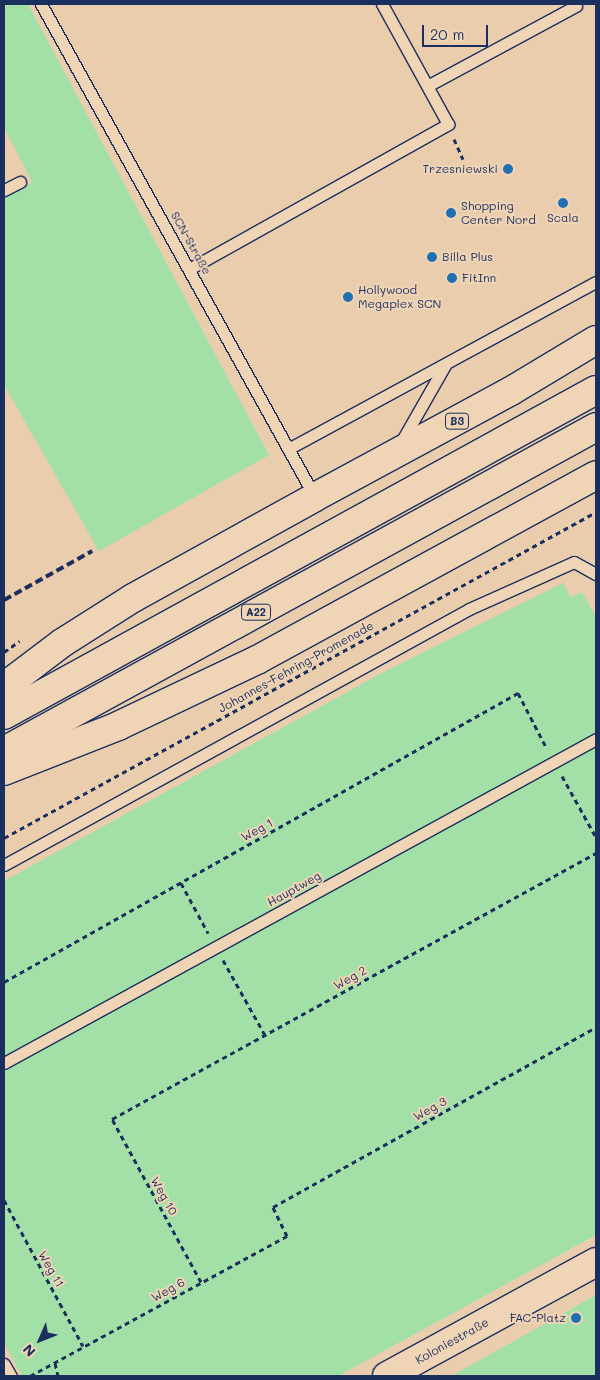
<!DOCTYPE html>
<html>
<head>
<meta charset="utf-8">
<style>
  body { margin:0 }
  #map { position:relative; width:600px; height:1380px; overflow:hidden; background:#eacdad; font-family:Mali,sans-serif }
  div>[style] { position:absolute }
  .green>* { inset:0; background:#a2e0a7 }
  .path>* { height:3px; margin-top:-1.5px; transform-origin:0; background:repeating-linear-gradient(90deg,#1b2f5e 0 5px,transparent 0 9px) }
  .roads { filter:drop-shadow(1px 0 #1b2f5e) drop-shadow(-1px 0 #1b2f5e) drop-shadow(0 1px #1b2f5e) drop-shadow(0 -1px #1b2f5e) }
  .service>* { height:11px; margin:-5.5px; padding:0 5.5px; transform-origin:5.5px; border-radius:5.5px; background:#efd4b6 }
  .tertiary>* { height:28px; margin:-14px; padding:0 14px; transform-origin:14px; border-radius:14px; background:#efd4b6 }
  .primary>* { height:28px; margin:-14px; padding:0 14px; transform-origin:14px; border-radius:14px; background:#efd4b6 }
  .motorway>* { height:28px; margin:-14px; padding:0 14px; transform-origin:14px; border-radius:14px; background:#efd4b6 }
  .rail>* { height:4px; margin-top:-2px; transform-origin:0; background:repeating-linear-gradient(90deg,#1b2f5e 0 8px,transparent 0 12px) }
  .dots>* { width:14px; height:14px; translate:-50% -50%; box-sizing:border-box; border:2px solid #efd4b6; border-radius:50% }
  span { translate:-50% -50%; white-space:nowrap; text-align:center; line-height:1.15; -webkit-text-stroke:4px #efd4b6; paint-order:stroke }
  .shield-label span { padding:1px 4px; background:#efd4b6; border:1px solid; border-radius:4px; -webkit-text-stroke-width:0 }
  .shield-label { font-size:11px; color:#1b2f5e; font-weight:700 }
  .poi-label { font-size:12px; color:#1b2f5e }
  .right { translate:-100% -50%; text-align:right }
  .left { translate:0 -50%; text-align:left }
  .street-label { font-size:12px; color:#1b2f5e }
  .frame { position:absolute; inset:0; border:5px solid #1b2f5e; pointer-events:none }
  .north { position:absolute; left:15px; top:1315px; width:50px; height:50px; -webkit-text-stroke:4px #efd4b6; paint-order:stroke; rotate:226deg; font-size:14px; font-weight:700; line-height:20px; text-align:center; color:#1b2f5e }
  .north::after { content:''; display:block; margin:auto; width:18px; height:22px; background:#1b2f5e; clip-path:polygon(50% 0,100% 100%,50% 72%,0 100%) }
  .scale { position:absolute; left:422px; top:25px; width:66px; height:22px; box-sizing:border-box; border:2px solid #1b2f5e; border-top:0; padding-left:6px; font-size:15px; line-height:18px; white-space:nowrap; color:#1b2f5e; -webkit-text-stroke:4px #efd4b6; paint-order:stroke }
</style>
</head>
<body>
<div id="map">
  <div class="green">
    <i style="clip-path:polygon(10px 4px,28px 4px,269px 455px,99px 551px,4px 385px,4px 199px,32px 182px,4px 127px,4px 7px)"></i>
    <i style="clip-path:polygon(563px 583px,571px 597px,582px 592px,596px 617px,596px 1235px,338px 1376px,22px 1376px,4px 1343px,4px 881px,380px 674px)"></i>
    <i style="clip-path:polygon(596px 1295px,596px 1376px,451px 1376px,516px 1340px)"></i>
  </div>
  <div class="path">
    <i style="left:454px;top:139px;width:22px;rotate:66deg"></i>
    <i style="left:4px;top:652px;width:19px;rotate:-35deg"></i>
    <i style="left:562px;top:776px;width:70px;rotate:60.9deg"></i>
    <i style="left:4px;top:838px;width:676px;rotate:-28.84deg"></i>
    <i style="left:181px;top:883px;width:57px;rotate:61.6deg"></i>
    <i style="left:223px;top:960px;width:86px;rotate:60.8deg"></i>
    <i style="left:4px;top:982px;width:590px;rotate:-29.35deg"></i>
    <i style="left:518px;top:693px;width:63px;rotate:62.6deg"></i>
    <i style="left:4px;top:1200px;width:166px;rotate:61.6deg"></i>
    <i style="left:201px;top:1282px;width:186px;rotate:-118.6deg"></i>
    <i style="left:112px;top:1119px;width:552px;rotate:-28.79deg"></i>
    <i style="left:55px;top:1363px;width:13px;rotate:77deg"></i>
    <i style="left:30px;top:1376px;width:293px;rotate:-28.6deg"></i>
    <i style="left:287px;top:1236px;width:32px;rotate:-116deg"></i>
    <i style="left:273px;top:1207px;width:370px;rotate:-29.1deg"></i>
  </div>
  <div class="roads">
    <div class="service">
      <i style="left:41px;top:4px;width:564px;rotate:60.94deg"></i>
      <i style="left:429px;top:85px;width:167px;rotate:-28.3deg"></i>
      <i style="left:4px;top:190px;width:18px;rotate:-27deg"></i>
      <i style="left:189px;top:269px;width:297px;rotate:-29.2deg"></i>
      <i style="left:448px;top:124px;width:137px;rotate:-118.8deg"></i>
      <i style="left:400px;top:444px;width:91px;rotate:-60.3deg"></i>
      <i style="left:288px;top:449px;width:350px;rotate:-28.5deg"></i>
      <i style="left:4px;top:865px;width:531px;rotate:-28.83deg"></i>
      <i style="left:469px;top:609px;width:115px;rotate:-24.1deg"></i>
      <i style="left:574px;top:562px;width:25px;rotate:29deg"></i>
      <i style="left:4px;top:1063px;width:675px;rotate:-28.69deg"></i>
      <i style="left:4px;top:1364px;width:14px;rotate:60deg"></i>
    </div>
    <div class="tertiary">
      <i style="left:387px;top:1376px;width:238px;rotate:-28.6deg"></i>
    </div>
    <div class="primary">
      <i style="left:315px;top:497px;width:223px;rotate:-28.4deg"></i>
      <i style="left:511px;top:391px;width:99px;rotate:-31deg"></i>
    </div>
    <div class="motorway">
      <i style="left:4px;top:687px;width:73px;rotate:-37.2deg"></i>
      <i style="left:62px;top:643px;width:84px;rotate:-32.4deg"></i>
      <i style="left:133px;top:598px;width:208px;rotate:-29deg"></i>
      <i style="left:4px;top:715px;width:675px;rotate:-28.77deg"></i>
      <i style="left:4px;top:751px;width:675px;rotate:-28.69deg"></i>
      <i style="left:4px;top:771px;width:123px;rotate:-21.5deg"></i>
      <i style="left:118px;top:726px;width:154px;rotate:-25.4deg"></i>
      <i style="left:257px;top:660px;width:386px;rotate:-28.6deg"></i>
    </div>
  </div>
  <div class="rail">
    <i style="left:4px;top:600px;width:101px;rotate:-29.1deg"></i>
  </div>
  <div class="dots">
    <i style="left:508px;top:169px;background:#1f6fb2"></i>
    <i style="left:563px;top:203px;background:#1f6fb2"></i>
    <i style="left:451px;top:213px;background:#1f6fb2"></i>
    <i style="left:432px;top:257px;background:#1f6fb2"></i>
    <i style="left:452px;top:278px;background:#1f6fb2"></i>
    <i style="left:348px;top:297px;background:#1f6fb2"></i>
    <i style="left:576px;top:1318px;background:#1f6fb2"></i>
  </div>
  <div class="shield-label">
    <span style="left:457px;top:421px">B3</span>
    <span style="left:256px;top:612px">A22</span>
  </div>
  <div class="poi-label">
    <span class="right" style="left:498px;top:169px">Trzesniewski</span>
    <span class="left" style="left:461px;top:213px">Shopping<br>Center Nord</span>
    <span style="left:563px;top:218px">Scala</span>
    <span class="left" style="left:442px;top:257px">Billa Plus</span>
    <span class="left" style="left:462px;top:278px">FitInn</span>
    <span class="left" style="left:358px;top:297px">Hollywood<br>Megaplex SCN</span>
    <span class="right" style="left:566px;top:1318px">FAC-Platz</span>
  </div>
  <div class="street-label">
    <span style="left:191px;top:243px;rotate:61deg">SCN-Straße</span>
    <span style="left:296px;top:667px;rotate:-29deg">Johannes-Fehring-Promenade</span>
    <span style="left:257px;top:830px;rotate:-29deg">Weg 1</span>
    <span style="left:294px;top:889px;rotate:-29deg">Hauptweg</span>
    <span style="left:350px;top:978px;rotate:-29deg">Weg 2</span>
    <span style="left:430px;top:1109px;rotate:-29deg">Weg 3</span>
    <span style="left:164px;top:1196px;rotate:61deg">Weg 10</span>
    <span style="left:51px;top:1269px;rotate:61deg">Weg 11</span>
    <span style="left:168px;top:1290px;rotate:-29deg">Weg 6</span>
    <span style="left:452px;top:1341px;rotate:-29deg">Koloniestraße</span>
  </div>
  <div class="frame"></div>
  <div class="north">N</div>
  <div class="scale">20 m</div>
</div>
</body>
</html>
